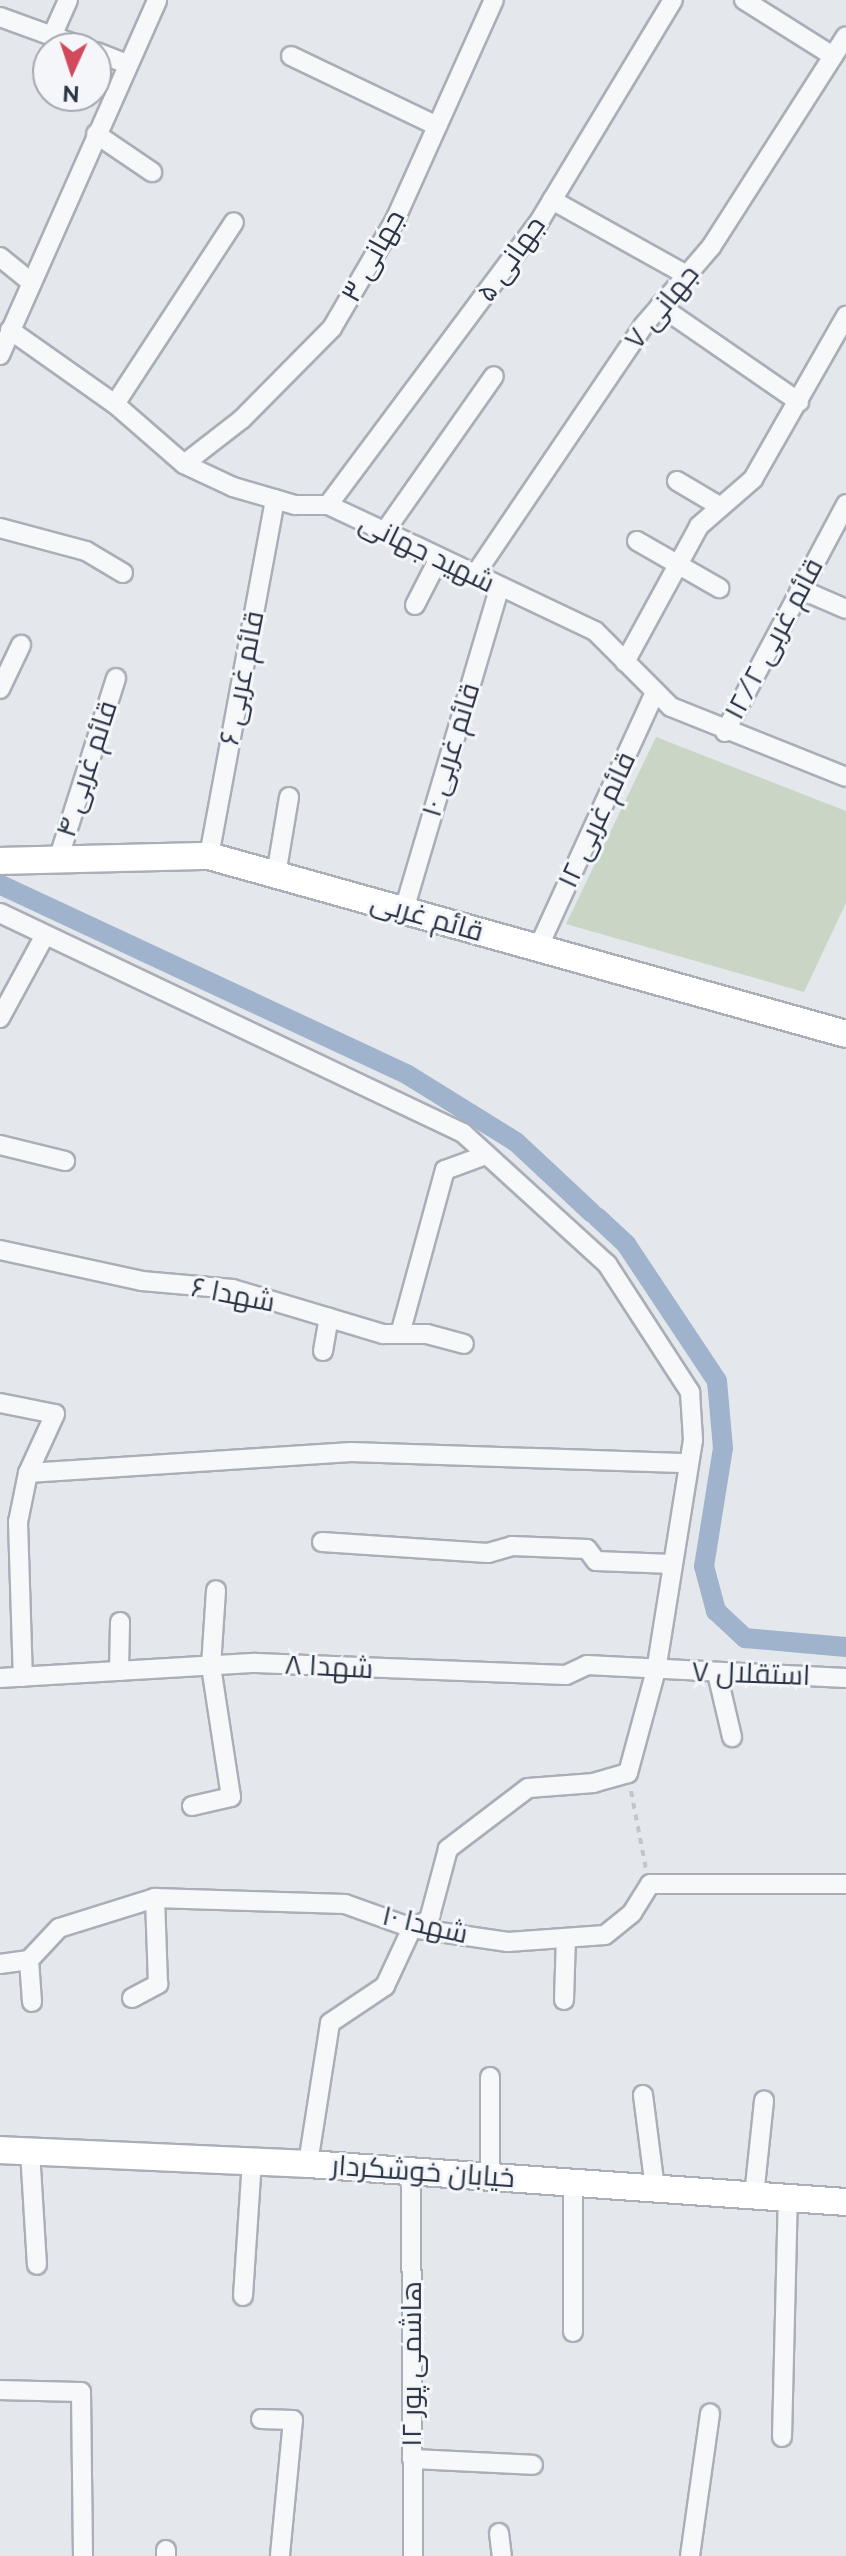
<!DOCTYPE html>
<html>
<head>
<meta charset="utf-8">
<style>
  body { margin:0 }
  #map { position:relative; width:846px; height:2556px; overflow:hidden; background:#e4e7ec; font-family:Raleway,Cairo,sans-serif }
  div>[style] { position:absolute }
  .green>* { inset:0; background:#c9d6c5 }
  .canal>* { height:20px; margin:-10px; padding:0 10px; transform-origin:10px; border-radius:10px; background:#9fb4cc }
  .path>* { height:4px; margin-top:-2px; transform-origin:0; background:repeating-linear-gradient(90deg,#c2c5cb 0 6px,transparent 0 12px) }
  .roads { filter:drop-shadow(2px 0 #a9aeb7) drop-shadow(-2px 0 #a9aeb7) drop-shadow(0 2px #a9aeb7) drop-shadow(0 -2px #a9aeb7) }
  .street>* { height:18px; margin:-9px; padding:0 9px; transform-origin:9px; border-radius:9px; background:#f7f8fa }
  .secondary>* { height:26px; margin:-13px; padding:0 13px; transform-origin:13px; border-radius:13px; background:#fff }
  span { translate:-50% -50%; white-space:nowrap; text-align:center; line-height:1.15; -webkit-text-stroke:6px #f4f6f9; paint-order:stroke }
  .street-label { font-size:28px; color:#2b3445 }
  .north { position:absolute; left:32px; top:32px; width:80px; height:80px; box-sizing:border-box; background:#f4f6f9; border:2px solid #a4a8b1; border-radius:50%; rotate:183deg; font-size:22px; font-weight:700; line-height:32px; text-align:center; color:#2b3445 }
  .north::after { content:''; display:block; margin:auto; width:28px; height:36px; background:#d1495b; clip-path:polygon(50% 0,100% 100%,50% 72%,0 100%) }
</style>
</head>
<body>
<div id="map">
  <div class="green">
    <i style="clip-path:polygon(656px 737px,846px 811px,846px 903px,804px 992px,566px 924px)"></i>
  </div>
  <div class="canal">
    <i style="left:1px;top:885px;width:449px;rotate:25deg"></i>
    <i style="left:408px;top:1075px;width:127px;rotate:31.8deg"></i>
    <i style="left:516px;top:1142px;width:104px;rotate:43.1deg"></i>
    <i style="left:597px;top:1217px;width:40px;rotate:43deg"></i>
    <i style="left:626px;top:1244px;width:164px;rotate:56.4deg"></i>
    <i style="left:717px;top:1381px;width:67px;rotate:84.9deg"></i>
    <i style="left:723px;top:1448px;width:120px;rotate:99.1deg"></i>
    <i style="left:704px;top:1566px;width:47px;rotate:75.1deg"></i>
    <i style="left:716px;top:1611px;width:40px;rotate:43deg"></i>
    <i style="left:745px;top:1638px;width:101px;rotate:5.1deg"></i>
  </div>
  <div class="path">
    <i style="left:631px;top:1791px;width:79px;rotate:79.1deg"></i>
  </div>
  <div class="roads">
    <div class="street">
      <i style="left:744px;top:0;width:105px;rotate:32.2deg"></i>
      <i style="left:0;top:17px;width:90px;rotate:20deg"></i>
      <i style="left:52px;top:36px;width:39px;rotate:-66deg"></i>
      <i style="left:96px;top:52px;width:33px;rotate:21deg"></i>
      <i style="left:291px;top:56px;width:162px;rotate:25.6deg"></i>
      <i style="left:96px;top:134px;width:68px;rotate:34.2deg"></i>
      <i style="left:552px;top:200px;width:154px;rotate:29.1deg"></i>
      <i style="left:0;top:257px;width:38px;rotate:39deg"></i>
      <i style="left:660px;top:306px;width:169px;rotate:34.6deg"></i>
      <i style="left:10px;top:330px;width:128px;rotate:35.2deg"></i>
      <i style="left:115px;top:404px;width:91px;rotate:41deg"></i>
      <i style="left:184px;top:464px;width:54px;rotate:25.1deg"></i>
      <i style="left:233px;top:487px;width:65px;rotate:16.2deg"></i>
      <i style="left:295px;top:505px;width:33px"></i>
      <i style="left:328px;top:505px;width:97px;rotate:25deg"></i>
      <i style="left:416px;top:546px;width:198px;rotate:25.4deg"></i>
      <i style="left:595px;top:631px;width:107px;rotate:45deg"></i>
      <i style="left:671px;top:707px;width:188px;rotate:21.8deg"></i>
      <i style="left:0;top:355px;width:388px;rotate:-66.1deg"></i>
      <i style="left:115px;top:404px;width:217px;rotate:-56.8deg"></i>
      <i style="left:184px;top:464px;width:73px;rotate:-37.8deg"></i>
      <i style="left:242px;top:419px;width:128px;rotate:-45.3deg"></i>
      <i style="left:332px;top:328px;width:125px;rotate:-59.7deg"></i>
      <i style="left:395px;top:220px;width:241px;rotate:-65.8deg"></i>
      <i style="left:677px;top:481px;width:51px;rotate:30.6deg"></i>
      <i style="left:328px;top:505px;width:353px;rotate:-53.3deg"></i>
      <i style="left:539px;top:222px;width:259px;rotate:-58.9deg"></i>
      <i style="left:0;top:528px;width:89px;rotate:15deg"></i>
      <i style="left:86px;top:551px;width:43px;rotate:30.7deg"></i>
      <i style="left:385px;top:531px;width:189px;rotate:-54.9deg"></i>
      <i style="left:637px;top:541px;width:95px;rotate:29.8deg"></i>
      <i style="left:474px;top:576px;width:302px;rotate:-55.9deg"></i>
      <i style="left:643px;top:326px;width:104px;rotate:-49.3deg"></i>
      <i style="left:711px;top:247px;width:250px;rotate:-57.4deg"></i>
      <i style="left:800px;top:589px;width:50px;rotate:23.5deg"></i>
      <i style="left:415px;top:605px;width:53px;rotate:-62.9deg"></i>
      <i style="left:625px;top:662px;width:155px;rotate:-61.4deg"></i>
      <i style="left:699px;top:526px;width:72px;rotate:-41deg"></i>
      <i style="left:753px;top:479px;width:188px;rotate:-60.3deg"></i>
      <i style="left:0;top:689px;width:49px;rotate:-64.5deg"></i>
      <i style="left:725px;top:732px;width:258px;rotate:-62deg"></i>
      <i style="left:209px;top:856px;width:363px;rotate:-79.5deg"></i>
      <i style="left:58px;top:860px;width:191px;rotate:-72.3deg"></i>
      <i style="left:276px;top:875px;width:79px;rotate:-80.5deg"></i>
      <i style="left:404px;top:910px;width:335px;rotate:-73.5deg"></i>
      <i style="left:0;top:913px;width:513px;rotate:25.42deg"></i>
      <i style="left:463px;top:1133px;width:195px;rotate:42.3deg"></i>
      <i style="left:607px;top:1264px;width:153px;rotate:57deg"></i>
      <i style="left:690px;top:1392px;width:48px;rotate:86.4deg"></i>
      <i style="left:693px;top:1440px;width:233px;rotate:99.1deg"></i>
      <i style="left:656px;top:1670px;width:107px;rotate:105.2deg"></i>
      <i style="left:628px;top:1773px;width:35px;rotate:164deg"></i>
      <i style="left:594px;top:1783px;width:66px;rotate:175.7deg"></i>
      <i style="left:528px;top:1788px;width:101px;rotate:142.7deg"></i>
      <i style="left:448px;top:1849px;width:73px;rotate:105deg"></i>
      <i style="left:429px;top:1920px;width:19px;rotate:155deg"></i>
      <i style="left:412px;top:1928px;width:64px;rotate:115deg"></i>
      <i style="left:385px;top:1986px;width:66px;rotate:146.1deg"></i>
      <i style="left:330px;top:2023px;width:143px;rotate:98.9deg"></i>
      <i style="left:538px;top:948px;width:281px;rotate:-65.4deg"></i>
      <i style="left:0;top:1018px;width:94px;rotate:-61.5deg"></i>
      <i style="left:0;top:1145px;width:67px;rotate:13.8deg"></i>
      <i style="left:0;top:1250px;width:145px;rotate:12.3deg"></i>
      <i style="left:142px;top:1281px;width:91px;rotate:5deg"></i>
      <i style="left:233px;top:1289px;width:157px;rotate:16.7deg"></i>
      <i style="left:383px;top:1334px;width:44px"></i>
      <i style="left:427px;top:1334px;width:38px;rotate:15deg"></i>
      <i style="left:400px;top:1334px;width:170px;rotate:-74.7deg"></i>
      <i style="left:445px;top:1170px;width:44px;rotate:-20.1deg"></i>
      <i style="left:323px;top:1351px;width:34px;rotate:-80deg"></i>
      <i style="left:0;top:1403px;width:56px;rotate:11.3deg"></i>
      <i style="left:55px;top:1414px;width:65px;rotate:114.6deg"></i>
      <i style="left:28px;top:1473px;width:50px;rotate:101.5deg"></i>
      <i style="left:18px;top:1522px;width:155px;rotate:88.2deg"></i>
      <i style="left:28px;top:1473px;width:324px;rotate:-3.7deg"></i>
      <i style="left:351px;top:1452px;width:338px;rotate:1.9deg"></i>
      <i style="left:322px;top:1542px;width:166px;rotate:3.8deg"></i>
      <i style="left:488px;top:1553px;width:25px;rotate:-16deg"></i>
      <i style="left:512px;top:1546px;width:75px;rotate:2.3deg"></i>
      <i style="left:587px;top:1549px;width:15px;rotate:53deg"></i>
      <i style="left:596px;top:1561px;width:76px;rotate:2.3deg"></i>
      <i style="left:119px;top:1671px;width:49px;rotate:-88.8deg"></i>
      <i style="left:717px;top:1673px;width:66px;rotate:76.8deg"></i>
      <i style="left:0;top:1678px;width:256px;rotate:-3.4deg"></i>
      <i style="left:256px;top:1663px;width:310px;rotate:2.2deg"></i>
      <i style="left:566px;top:1675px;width:23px;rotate:-25deg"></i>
      <i style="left:587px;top:1665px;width:259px;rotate:2.9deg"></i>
      <i style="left:192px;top:1806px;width:40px;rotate:-13deg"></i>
      <i style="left:231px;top:1797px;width:133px;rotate:-98.7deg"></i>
      <i style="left:211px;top:1666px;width:76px;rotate:-86.2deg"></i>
      <i style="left:29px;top:1960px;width:42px;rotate:85.9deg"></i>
      <i style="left:0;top:1964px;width:29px;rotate:-8deg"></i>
      <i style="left:29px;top:1960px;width:44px;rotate:-46.8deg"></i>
      <i style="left:59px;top:1928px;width:101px;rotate:-17.4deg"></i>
      <i style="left:155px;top:1898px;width:190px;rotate:1.8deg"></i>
      <i style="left:345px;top:1904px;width:71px;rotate:19.7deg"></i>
      <i style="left:412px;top:1928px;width:97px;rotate:8.3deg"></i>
      <i style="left:508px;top:1942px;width:97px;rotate:-4.1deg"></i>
      <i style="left:605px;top:1935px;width:35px;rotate:-39deg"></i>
      <i style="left:632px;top:1913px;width:34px;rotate:-58deg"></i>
      <i style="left:650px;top:1884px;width:196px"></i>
      <i style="left:132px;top:1998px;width:30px;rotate:-28deg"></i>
      <i style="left:158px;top:1984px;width:86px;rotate:-92deg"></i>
      <i style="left:564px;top:2000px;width:62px;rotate:-88.2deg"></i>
      <i style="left:490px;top:2077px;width:100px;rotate:90deg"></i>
      <i style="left:643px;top:2095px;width:95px;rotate:82.7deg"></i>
      <i style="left:30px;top:2151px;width:114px;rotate:86.5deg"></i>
      <i style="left:411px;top:2172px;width:384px;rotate:89.7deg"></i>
      <i style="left:573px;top:2183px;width:149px;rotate:90deg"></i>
      <i style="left:754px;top:2196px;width:96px;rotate:-84deg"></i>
      <i style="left:243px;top:2296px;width:135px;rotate:-86.2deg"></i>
      <i style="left:0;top:2390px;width:81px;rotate:1.4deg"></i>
      <i style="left:81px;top:2392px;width:164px;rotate:89.3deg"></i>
      <i style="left:261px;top:2419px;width:32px;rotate:2deg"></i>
      <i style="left:293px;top:2420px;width:137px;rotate:95.5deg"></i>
      <i style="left:782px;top:2437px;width:239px;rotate:-88.6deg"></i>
      <i style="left:412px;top:2459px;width:121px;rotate:2.8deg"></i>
      <i style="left:499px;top:2533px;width:23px;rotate:83deg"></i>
      <i style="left:166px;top:2556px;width:6px;rotate:-90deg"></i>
      <i style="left:690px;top:2556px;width:144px;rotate:-82deg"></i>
    </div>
    <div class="secondary">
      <i style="left:0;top:861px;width:209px;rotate:-1.4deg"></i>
      <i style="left:209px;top:856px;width:661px;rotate:15.61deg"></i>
      <i style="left:0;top:2150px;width:308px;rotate:2.6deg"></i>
      <i style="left:308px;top:2164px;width:539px;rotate:4.04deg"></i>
    </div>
  </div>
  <div class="street-label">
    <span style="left:373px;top:256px;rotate:-61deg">جهانی ۳</span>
    <span style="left:511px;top:259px;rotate:-55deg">جهانی ۵</span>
    <span style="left:662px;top:307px;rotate:-51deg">جهانی ۷</span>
    <span style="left:427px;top:553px;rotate:26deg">شهید جهانی</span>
    <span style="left:774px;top:639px;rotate:-62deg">قائم غربی ۱۲/۲</span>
    <span style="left:242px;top:678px;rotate:-79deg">قائم غربی ۶</span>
    <span style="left:451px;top:750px;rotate:-73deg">قائم غربی ۱۰</span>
    <span style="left:87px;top:769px;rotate:-72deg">قائم غربی ۴</span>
    <span style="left:597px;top:820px;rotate:-65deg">قائم غربی ۱۲</span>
    <span style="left:427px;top:917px;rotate:16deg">قائم غربی</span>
    <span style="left:233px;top:1295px;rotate:11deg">شهدا ۶</span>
    <span style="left:329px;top:1667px;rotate:3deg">شهدا ۸</span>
    <span style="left:751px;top:1674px;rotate:2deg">استقلال ۷</span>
    <span style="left:425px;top:1925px;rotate:13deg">شهدا ۱۰</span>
    <span style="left:423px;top:2172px;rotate:4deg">خیابان خوشکردار</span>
    <span style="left:412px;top:2364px;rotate:-90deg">هاشمی پور ۱۲</span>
  </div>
  <div class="north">N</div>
</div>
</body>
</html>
